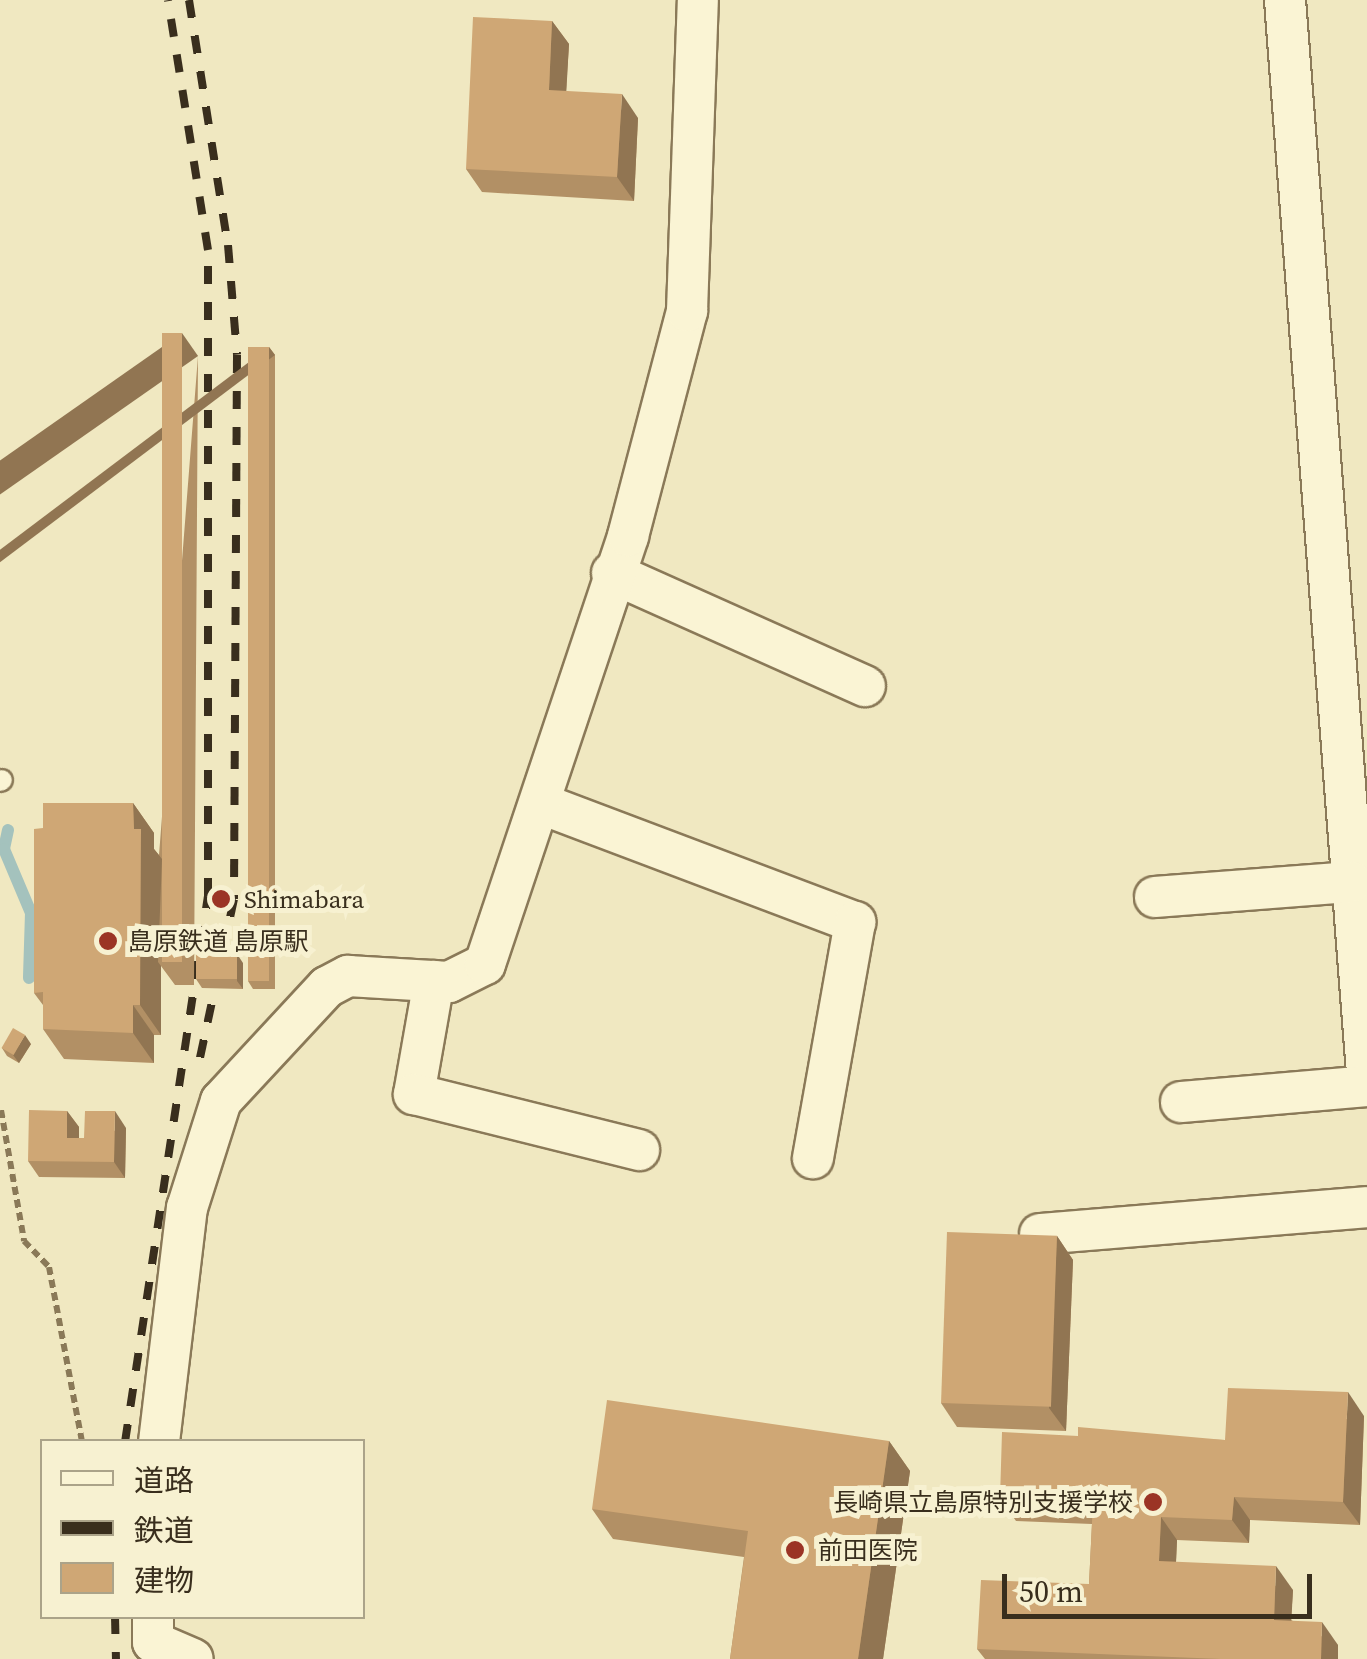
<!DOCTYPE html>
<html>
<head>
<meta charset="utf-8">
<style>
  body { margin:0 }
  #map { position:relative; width:1367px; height:1659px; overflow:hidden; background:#f0e8c1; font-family:"Source Serif 4","Noto Sans JP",serif }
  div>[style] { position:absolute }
  .stream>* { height:12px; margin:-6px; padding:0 6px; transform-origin:6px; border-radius:6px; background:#a4c2bd }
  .path>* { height:6px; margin-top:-3px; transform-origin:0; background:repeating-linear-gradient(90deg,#8a7958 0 8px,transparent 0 13px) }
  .roads { filter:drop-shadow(2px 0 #8a7958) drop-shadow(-2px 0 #8a7958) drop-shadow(0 2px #8a7958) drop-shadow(0 -2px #8a7958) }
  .service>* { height:20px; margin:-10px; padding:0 10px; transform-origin:10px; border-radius:10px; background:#faf4d4 }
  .minor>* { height:40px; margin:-20px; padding:0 20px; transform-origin:20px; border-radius:20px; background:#faf4d4 }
  .rail>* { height:8px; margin-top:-4px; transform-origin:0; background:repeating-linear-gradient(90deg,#392e1d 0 18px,transparent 0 36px) }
  .wall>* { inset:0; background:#b29065 }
  .shaded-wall>* { inset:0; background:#917552; transform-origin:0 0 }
  .building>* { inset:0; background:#cfa775; transform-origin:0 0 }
  .dots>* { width:28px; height:28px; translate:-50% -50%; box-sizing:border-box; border:5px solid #f7f1d1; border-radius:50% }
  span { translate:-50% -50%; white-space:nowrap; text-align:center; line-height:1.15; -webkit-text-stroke:10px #f7f1d1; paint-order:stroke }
  .poi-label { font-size:25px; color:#392e1d }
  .left { translate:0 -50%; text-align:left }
  .right { translate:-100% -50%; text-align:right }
  .legend { position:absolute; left:40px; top:1439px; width:325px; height:180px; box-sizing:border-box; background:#f7f1d1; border:2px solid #aba389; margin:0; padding:12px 18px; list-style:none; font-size:30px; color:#392e1d }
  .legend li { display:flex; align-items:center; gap:20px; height:50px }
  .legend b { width:50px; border:2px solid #aba389 }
  .scale { position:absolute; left:1002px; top:1574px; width:310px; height:45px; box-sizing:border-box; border:5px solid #392e1d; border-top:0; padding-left:12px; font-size:30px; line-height:35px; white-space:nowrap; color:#392e1d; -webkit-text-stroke:8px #f7f1d1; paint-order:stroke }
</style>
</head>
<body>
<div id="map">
  <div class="stream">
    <i style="left:8px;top:830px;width:19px;rotate:102deg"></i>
    <i style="left:4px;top:849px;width:69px;rotate:67.1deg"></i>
    <i style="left:31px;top:913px;width:65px;rotate:91.8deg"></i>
  </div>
  <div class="path">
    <i style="left:1px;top:1110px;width:133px;rotate:80deg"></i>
    <i style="left:24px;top:1241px;width:36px;rotate:46deg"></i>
    <i style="left:49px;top:1267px;width:178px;rotate:79.3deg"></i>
  </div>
  <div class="roads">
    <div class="service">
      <i style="left:0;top:781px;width:2px;rotate:-27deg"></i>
    </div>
    <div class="minor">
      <i style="left:1285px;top:0;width:1077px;rotate:85.63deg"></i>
      <i style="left:612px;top:573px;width:277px;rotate:24.1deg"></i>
      <i style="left:542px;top:804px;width:335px;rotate:20.7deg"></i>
      <i style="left:855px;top:922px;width:240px;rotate:100.1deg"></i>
      <i style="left:1155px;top:897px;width:197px;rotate:-4.4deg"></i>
      <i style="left:434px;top:981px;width:115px;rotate:100deg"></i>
      <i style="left:414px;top:1094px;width:232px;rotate:14deg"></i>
      <i style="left:1181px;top:1102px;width:187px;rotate:-4.9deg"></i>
      <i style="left:1040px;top:1234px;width:328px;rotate:-4.7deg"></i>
      <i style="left:159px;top:1442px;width:236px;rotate:-83.2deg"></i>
      <i style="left:187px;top:1208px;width:112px;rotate:-72.4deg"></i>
      <i style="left:221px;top:1101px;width:156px;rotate:-47.1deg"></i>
      <i style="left:327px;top:987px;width:24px;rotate:-28deg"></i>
      <i style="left:348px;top:976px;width:101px;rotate:3.4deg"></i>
      <i style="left:449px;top:982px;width:40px;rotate:-26.6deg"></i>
      <i style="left:485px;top:964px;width:451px;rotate:-71.5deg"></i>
      <i style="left:628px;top:536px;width:233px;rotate:-75.3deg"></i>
      <i style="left:687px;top:311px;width:311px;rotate:-88deg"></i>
      <i style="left:153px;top:1616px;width:26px;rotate:90deg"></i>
      <i style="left:153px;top:1642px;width:43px;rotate:23deg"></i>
    </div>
  </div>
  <div class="rail">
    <i style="left:189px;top:0;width:248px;rotate:81deg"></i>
    <i style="left:228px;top:245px;width:110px;rotate:85.3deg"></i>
    <i style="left:237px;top:355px;width:544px;rotate:90.32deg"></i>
    <i style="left:234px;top:899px;width:177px;rotate:102.1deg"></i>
    <i style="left:125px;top:1442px;width:552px;rotate:-81.36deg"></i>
    <i style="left:208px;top:896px;width:646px;rotate:-90deg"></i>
    <i style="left:208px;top:250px;width:253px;rotate:-99.1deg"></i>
    <i style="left:115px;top:1616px;width:43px;rotate:88.7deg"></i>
  </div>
  <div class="wall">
    <i style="clip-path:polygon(552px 21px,569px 44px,566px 91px,638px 118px,634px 201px,482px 192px,466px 169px)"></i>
    <i style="clip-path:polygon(269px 347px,275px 355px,275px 989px,253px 989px,248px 981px)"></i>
    <i style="clip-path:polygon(198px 356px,194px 985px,175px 985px,161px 966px,161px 1035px,154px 1035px,154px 1063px,64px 1059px,43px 1029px,43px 1005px,34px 993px,43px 828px,133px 803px,154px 833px,154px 849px,159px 855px)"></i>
    <i style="clip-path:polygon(243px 963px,243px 989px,202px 988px,196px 979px)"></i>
    <i style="clip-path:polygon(31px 1044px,19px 1063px,7px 1056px,2px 1048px)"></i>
    <i style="clip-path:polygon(67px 1111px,79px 1127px,79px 1138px,84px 1138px,126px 1128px,125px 1178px,39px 1177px,28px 1161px)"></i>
    <i style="clip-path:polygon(1057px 1236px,1073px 1260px,1066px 1431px,957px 1427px,941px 1403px)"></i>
    <i style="clip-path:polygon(1364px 1416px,1360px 1525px,1250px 1520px,1249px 1543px,1177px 1540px,1176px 1562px,1293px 1590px,1291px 1620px,1338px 1645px,1338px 1659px,985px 1659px,977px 1649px,1089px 1584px,1092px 1524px,1016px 1521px,1000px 1498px,1078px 1436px,1225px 1440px)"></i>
    <i style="clip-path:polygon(889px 1441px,910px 1471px,883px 1659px,730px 1659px,744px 1557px,613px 1539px,592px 1509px)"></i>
  </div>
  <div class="shaded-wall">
    <i style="clip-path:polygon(552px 21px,569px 44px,565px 114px,549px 90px)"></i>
    <i style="clip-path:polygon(622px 94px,638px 118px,634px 201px,617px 177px)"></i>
    <i style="left:182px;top:333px;width:28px;height:629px;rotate:55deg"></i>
    <i style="left:269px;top:347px;width:10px;height:633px;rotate:53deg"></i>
    <i style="clip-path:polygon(133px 803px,154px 833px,154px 849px,162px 859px,158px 962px,161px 966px,161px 1035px,140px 1005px)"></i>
    <i style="clip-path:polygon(237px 954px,243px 963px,243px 989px,237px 981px)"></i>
    <i style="clip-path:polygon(133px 1005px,154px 1035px,154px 1063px,133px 1033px)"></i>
    <i style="clip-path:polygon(25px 1035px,31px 1044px,19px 1063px,13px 1055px)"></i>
    <i style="clip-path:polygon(67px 1111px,79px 1127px,79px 1154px,67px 1138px)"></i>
    <i style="clip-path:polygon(115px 1111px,126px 1128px,125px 1178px,114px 1162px)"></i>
    <i style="clip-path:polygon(1057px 1236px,1073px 1260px,1066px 1431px,1049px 1408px)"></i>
    <i style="clip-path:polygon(1348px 1392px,1364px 1416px,1360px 1525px,1343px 1502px)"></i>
    <i style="clip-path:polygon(889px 1441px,910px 1471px,883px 1659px,858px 1659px)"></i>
    <i style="clip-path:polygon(1234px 1497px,1250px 1520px,1249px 1543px,1232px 1520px)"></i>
    <i style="clip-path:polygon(1161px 1517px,1177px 1540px,1175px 1584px,1159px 1561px)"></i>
    <i style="clip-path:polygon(1276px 1566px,1293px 1590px,1290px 1643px,1274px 1620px)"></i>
    <i style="clip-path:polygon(1322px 1622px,1338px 1645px,1338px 1659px,1321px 1659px)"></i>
  </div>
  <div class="building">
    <i style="clip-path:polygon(473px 17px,552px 21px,549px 90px,622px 94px,617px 177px,466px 169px)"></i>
    <i style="left:162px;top:333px;width:20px;height:629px"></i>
    <i style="left:248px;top:347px;width:21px;height:634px"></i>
    <i style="clip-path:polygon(43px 803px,133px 803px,134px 829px,141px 829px,140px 1005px,133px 1005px,133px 1033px,43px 1029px,43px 992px,34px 993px,34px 829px,43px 828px)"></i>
    <i style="left:196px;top:954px;width:41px;height:25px"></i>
    <i style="left:13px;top:1028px;width:14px;height:23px;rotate:30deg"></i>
    <i style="clip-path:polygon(29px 1110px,67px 1111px,67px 1138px,84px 1138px,85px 1111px,115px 1111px,114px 1162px,28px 1161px)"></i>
    <i style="left:947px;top:1232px;width:110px;height:171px;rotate:2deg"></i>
    <i style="clip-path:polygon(1228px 1388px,1348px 1392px,1343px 1502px,1234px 1497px,1232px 1520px,1161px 1517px,1159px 1561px,1276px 1566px,1274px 1620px,1322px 1622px,1321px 1659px,1221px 1659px,977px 1649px,981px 1580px,1089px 1584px,1093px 1502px,1000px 1498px,1002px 1432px,1078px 1436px,1078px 1427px,1225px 1440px)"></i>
    <i style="clip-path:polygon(607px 1400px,889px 1441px,858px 1659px,730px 1659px,748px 1531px,592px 1509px)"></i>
  </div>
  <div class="dots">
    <i style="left:221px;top:899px;background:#9b3425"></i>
    <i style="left:108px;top:941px;background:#9b3425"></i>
    <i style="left:1153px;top:1502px;background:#9b3425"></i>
    <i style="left:795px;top:1550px;background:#9b3425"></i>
  </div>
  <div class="poi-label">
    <span class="left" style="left:244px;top:899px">Shimabara</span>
    <span class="left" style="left:128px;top:941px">島原鉄道 島原駅</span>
    <span class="right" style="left:1133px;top:1502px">長崎県立島原特別支援学校</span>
    <span class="left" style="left:818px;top:1550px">前田医院</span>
  </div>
  <ul class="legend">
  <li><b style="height:12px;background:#faf4d4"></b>道路</li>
  <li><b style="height:12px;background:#392e1d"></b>鉄道</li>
  <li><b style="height:28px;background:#cfa775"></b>建物</li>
  </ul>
  <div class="scale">50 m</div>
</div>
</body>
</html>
